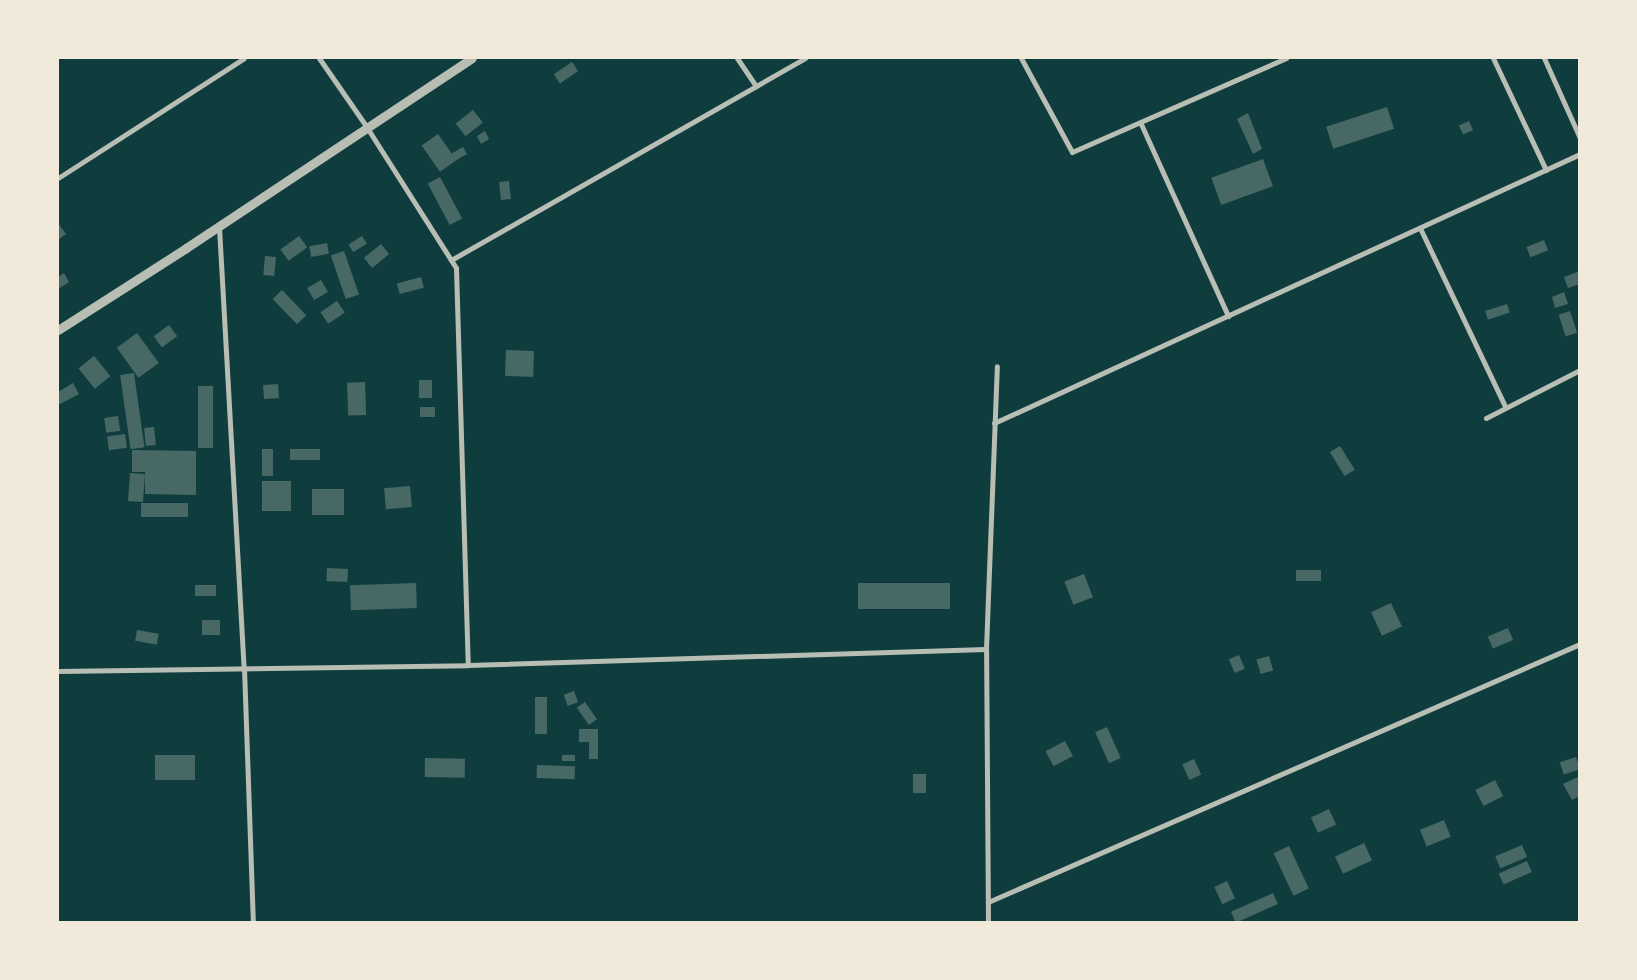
<!DOCTYPE html>
<html>
<head>
<meta charset="utf-8">
<style>
  body { margin:0 }
  #map { position:relative; width:1637px; height:980px; overflow:hidden; background:#0f3d3e; font-family:"Varela Round",sans-serif }
  div>[style] { position:absolute }
  .building>* { inset:0; background:#486865; transform-origin:0 0 }
  .minor>* { height:5px; margin:-2.5px; padding:0 2.5px; transform-origin:2.5px; border-radius:2.5px; background:#b8beb3 }
  .tertiary>* { height:9px; margin:-4.5px; padding:0 4.5px; transform-origin:4.5px; border-radius:4.5px; background:#b8beb3 }
  span { translate:-50% -50%; white-space:nowrap; text-align:center; line-height:1.15; -webkit-text-stroke:4px #f1e9da; paint-order:stroke }
  .frame { position:absolute; inset:0; border:59px solid #f1e9da; pointer-events:none }
</style>
</head>
<body>
<div id="map">
  <div class="building">
    <i style="left:572px;top:62px;width:11px;height:22px;rotate:56deg"></i>
    <i style="left:1387px;top:107px;width:23px;height:64px;rotate:72deg"></i>
    <i style="left:473px;top:110px;width:16px;height:22px;rotate:52deg"></i>
    <i style="clip-path:polygon(1248px 113px,1262px 149px,1253px 154px,1237px 119px)"></i>
    <i style="left:1469px;top:121px;width:10px;height:11px;rotate:66deg"></i>
    <i style="clip-path:polygon(485px 131px,489px 139px,481px 144px,477px 136px)"></i>
    <i style="left:438px;top:134px;width:32px;height:20px;rotate:55deg"></i>
    <i style="left:463px;top:147px;width:8px;height:13px;rotate:60deg"></i>
    <i style="left:1263px;top:159px;width:29px;height:55px;rotate:70deg"></i>
    <i style="left:440px;top:177px;width:47px;height:14px;rotate:62deg"></i>
    <i style="left:509px;top:181px;width:18px;height:10px;rotate:84deg"></i>
    <i style="clip-path:polygon(58px 223px,66px 234px,58px 240px)"></i>
    <i style="left:299px;top:236px;width:14px;height:23px;rotate:54deg"></i>
    <i style="left:362px;top:236px;width:9px;height:16px;rotate:58deg"></i>
    <i style="left:1544px;top:240px;width:11px;height:19px;rotate:68deg"></i>
    <i style="left:327px;top:243px;width:11px;height:18px;rotate:80deg"></i>
    <i style="left:381px;top:244px;width:13px;height:22px;rotate:51deg"></i>
    <i style="left:344px;top:251px;width:46px;height:14px;rotate:71deg"></i>
    <i style="left:265px;top:256px;width:11px;height:19px;rotate:5deg"></i>
    <i style="clip-path:polygon(1580px 271px,1580px 284px,1568px 288px,1564px 277px)"></i>
    <i style="clip-path:polygon(64px 273px,69px 282px,58px 289px,58px 277px)"></i>
    <i style="left:421px;top:277px;width:11px;height:25px;rotate:75deg"></i>
    <i style="left:321px;top:280px;width:14px;height:16px;rotate:60deg"></i>
    <i style="left:282px;top:290px;width:35px;height:13px;rotate:46deg"></i>
    <i style="clip-path:polygon(1564px 292px,1568px 304px,1555px 308px,1552px 297px)"></i>
    <i style="left:337px;top:301px;width:14px;height:20px;rotate:56deg"></i>
    <i style="left:1507px;top:304px;width:9px;height:23px;rotate:72deg"></i>
    <i style="left:1570px;top:311px;width:23px;height:12px;rotate:72deg"></i>
    <i style="left:169px;top:325px;width:14px;height:19px;rotate:54deg"></i>
    <i style="left:137px;top:333px;width:37px;height:25px;rotate:54deg"></i>
    <i style="left:506px;top:350px;width:28px;height:26px;rotate:2deg"></i>
    <i style="left:94px;top:356px;width:26px;height:20px;rotate:51deg"></i>
    <i style="left:134px;top:373px;width:75px;height:14px;rotate:82deg"></i>
    <i style="left:419px;top:380px;width:13px;height:18px"></i>
    <i style="left:365px;top:382px;width:33px;height:18px;rotate:88deg"></i>
    <i style="clip-path:polygon(73px 383px,79px 394px,58px 405px,58px 392px)"></i>
    <i style="left:278px;top:384px;width:14px;height:15px;rotate:86deg"></i>
    <i style="left:198px;top:386px;width:15px;height:62px"></i>
    <i style="left:420px;top:407px;width:15px;height:10px"></i>
    <i style="left:118px;top:416px;width:15px;height:14px;rotate:82deg"></i>
    <i style="left:154px;top:427px;width:18px;height:10px;rotate:84deg"></i>
    <i style="left:125px;top:434px;width:14px;height:18px;rotate:82deg"></i>
    <i style="left:1340px;top:446px;width:28px;height:12px;rotate:58deg"></i>
    <i style="left:262px;top:449px;width:11px;height:27px"></i>
    <i style="left:320px;top:449px;width:11px;height:30px;rotate:90deg"></i>
    <i style="clip-path:polygon(132px 450px,196px 451px,196px 495px,145px 494px,145px 469px,145px 472px,132px 472px)"></i>
    <i style="left:130px;top:473px;width:15px;height:28px;rotate:4deg"></i>
    <i style="left:262px;top:481px;width:29px;height:30px"></i>
    <i style="left:410px;top:486px;width:21px;height:26px;rotate:85deg"></i>
    <i style="left:312px;top:489px;width:32px;height:26px"></i>
    <i style="left:188px;top:503px;width:14px;height:47px;rotate:90deg"></i>
    <i style="left:327px;top:568px;width:21px;height:13px;rotate:3deg"></i>
    <i style="left:1296px;top:570px;width:25px;height:11px"></i>
    <i style="left:1084px;top:574px;width:25px;height:21px;rotate:69deg"></i>
    <i style="left:416px;top:583px;width:25px;height:66px;rotate:88deg"></i>
    <i style="left:858px;top:583px;width:92px;height:26px"></i>
    <i style="left:195px;top:585px;width:21px;height:11px"></i>
    <i style="left:1391px;top:603px;width:26px;height:22px;rotate:65deg"></i>
    <i style="left:202px;top:620px;width:18px;height:15px"></i>
    <i style="left:1508px;top:628px;width:13px;height:22px;rotate:67deg"></i>
    <i style="left:137px;top:630px;width:22px;height:11px;rotate:10deg"></i>
    <i style="left:1239px;top:655px;width:15px;height:11px;rotate:67deg"></i>
    <i style="left:1269px;top:656px;width:15px;height:13px;rotate:74deg"></i>
    <i style="left:574px;top:691px;width:12px;height:11px;rotate:70deg"></i>
    <i style="left:535px;top:697px;width:12px;height:37px"></i>
    <i style="left:585px;top:702px;width:21px;height:10px;rotate:55deg"></i>
    <i style="left:1107px;top:727px;width:34px;height:13px;rotate:66deg"></i>
    <i style="clip-path:polygon(579px 729px,598px 729px,598px 759px,589px 759px,589px 742px,579px 742px)"></i>
    <i style="left:1065px;top:741px;width:17px;height:22px;rotate:62deg"></i>
    <i style="left:155px;top:755px;width:40px;height:25px"></i>
    <i style="left:575px;top:755px;width:6px;height:13px;rotate:90deg"></i>
    <i style="left:1576px;top:757px;width:13px;height:17px;rotate:72deg"></i>
    <i style="left:425px;top:758px;width:40px;height:19px;rotate:1deg"></i>
    <i style="left:1194px;top:759px;width:17px;height:13px;rotate:65deg"></i>
    <i style="left:537px;top:765px;width:38px;height:13px;rotate:2deg"></i>
    <i style="left:913px;top:774px;width:13px;height:19px"></i>
    <i style="clip-path:polygon(1580px 776px,1580px 796px,1572px 800px,1563px 784px)"></i>
    <i style="left:1495px;top:780px;width:18px;height:22px;rotate:63deg"></i>
    <i style="left:1329px;top:809px;width:17px;height:20px;rotate:65deg"></i>
    <i style="left:1444px;top:820px;width:18px;height:26px;rotate:68deg"></i>
    <i style="left:1364px;top:843px;width:19px;height:32px;rotate:65deg"></i>
    <i style="left:1522px;top:845px;width:13px;height:29px;rotate:67deg"></i>
    <i style="left:1289px;top:846px;width:47px;height:17px;rotate:65deg"></i>
    <i style="left:1527px;top:861px;width:12px;height:31px;rotate:66deg"></i>
    <i style="left:1227px;top:881px;width:19px;height:14px;rotate:65deg"></i>
    <i style="left:1273px;top:893px;width:12px;height:46px;rotate:66deg"></i>
  </div>
  <div class="minor">
    <i style="left:319px;top:58px;width:83px;rotate:55.3deg"></i>
    <i style="left:366px;top:126px;width:168px;rotate:57.6deg"></i>
    <i style="left:456px;top:268px;width:397px;rotate:88.3deg"></i>
    <i style="left:737px;top:58px;width:34px;rotate:56deg"></i>
    <i style="left:1021px;top:58px;width:107px;rotate:61.5deg"></i>
    <i style="left:1072px;top:152px;width:234px;rotate:-23.7deg"></i>
    <i style="left:1493px;top:58px;width:124px;rotate:64.7deg"></i>
    <i style="left:1544px;top:58px;width:88px;rotate:65.8deg"></i>
    <i style="left:1141px;top:124px;width:211px;rotate:65.6deg"></i>
    <i style="left:58px;top:178px;width:221px;rotate:-32.8deg"></i>
    <i style="left:219px;top:227px;width:442px;rotate:86.8deg"></i>
    <i style="left:244px;top:668px;width:254px;rotate:88deg"></i>
    <i style="left:1420px;top:228px;width:199px;rotate:64.5deg"></i>
    <i style="left:451px;top:260px;width:408px;rotate:-29.7deg"></i>
    <i style="left:1486px;top:418px;width:106px;rotate:-27.1deg"></i>
    <i style="left:994px;top:423px;width:645px;rotate:-24.66deg"></i>
    <i style="left:58px;top:671px;width:410px;rotate:-0.8deg"></i>
    <i style="left:468px;top:665px;width:518px;rotate:-1.77deg"></i>
    <i style="left:988px;top:902px;width:646px;rotate:-23.55deg"></i>
    <i style="left:988px;top:922px;width:273px;rotate:-90.4deg"></i>
    <i style="left:986px;top:649px;width:283px;rotate:-87.8deg"></i>
  </div>
  <div class="tertiary">
    <i style="left:58px;top:330px;width:152px;rotate:-32.6deg"></i>
    <i style="left:186px;top:248px;width:343px;rotate:-33.6deg"></i>
  </div>
  <div class="frame"></div>
</div>
</body>
</html>
